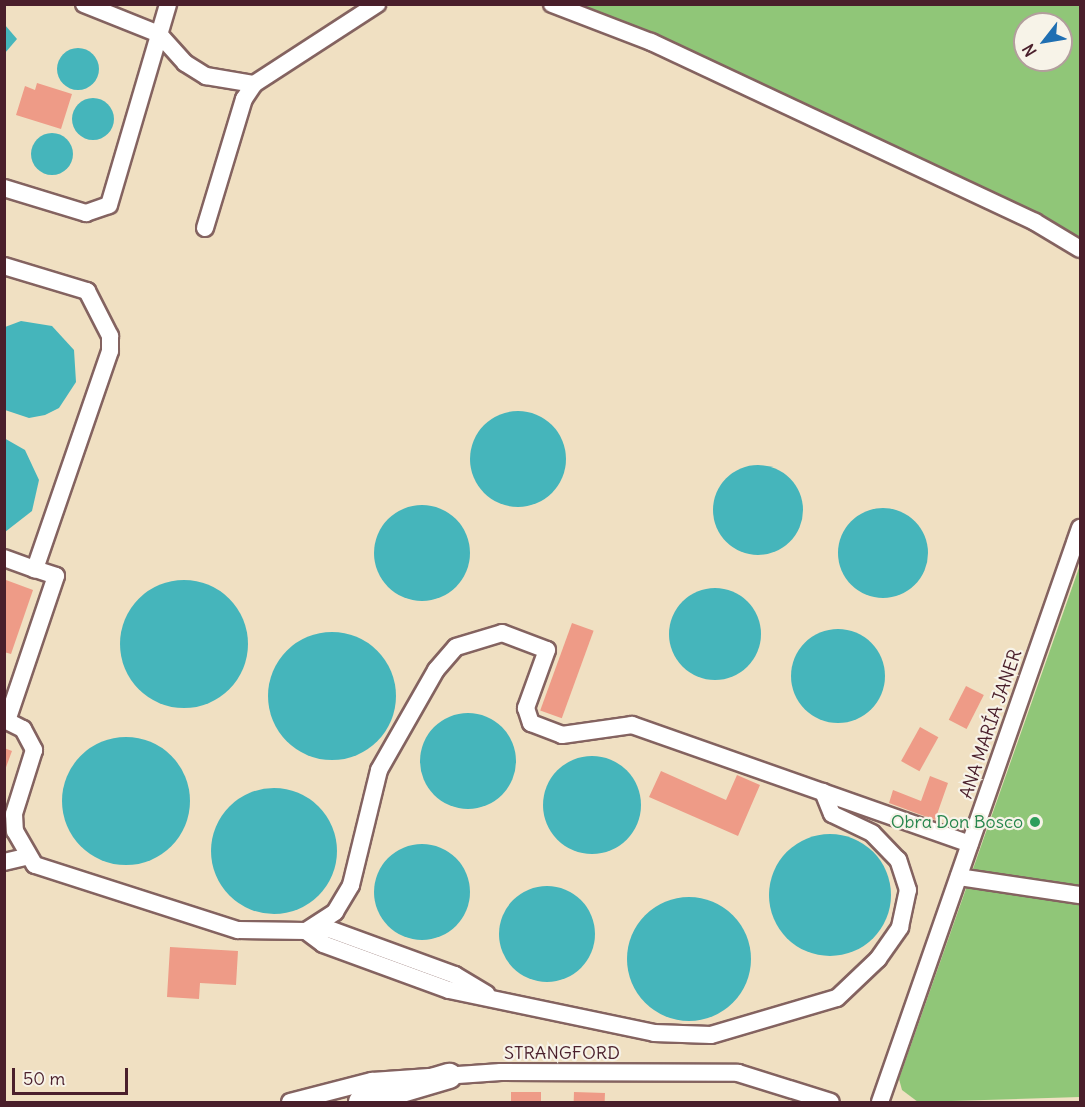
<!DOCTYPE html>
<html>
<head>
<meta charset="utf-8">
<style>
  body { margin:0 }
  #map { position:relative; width:1085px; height:1107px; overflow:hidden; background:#f0e0c2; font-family:Delius,sans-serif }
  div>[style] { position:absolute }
  .green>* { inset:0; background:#90c678 }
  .water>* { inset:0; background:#45b5bb }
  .round { border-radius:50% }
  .building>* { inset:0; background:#ee9b87; transform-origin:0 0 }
  .roads { filter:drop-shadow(2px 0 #846360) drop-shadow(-2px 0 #846360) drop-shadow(0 2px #846360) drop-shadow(0 -2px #846360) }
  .minor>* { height:16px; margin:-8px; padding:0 8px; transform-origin:8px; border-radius:8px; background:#fff }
  .highway>* { height:24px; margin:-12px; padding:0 12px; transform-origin:12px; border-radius:12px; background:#fff }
  .dots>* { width:16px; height:16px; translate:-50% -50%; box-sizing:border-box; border:3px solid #f7f3e8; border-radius:50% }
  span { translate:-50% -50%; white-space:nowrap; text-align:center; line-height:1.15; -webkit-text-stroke:4.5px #f7f3e8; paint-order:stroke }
  .street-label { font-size:18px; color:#4a1f2b }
  .leisure-label { font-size:18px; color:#27864d }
  .right { translate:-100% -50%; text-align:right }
  .frame { position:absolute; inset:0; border:6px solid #4a1f2b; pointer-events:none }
  .north { position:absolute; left:1013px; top:12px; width:60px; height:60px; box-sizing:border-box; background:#f7f3e8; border:2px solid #b29e9c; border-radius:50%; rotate:239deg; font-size:16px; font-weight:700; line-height:24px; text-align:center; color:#4a1f2b }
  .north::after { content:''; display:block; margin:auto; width:21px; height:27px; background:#1f6fb2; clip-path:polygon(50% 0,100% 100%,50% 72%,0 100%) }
  .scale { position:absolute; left:12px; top:1068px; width:116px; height:27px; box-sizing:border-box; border:3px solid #4a1f2b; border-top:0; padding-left:8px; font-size:18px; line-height:21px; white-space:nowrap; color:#4a1f2b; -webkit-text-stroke:4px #f7f3e8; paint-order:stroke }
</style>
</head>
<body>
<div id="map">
  <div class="green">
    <i style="clip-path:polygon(evenodd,552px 5px,1080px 5px,1080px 249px,552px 5px,1025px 24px,1061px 24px,1061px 60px,1025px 60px,1025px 24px)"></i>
    <i style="clip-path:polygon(1080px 565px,1080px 1097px,918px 1102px,902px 1090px,899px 1079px)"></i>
  </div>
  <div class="water">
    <i style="clip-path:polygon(5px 25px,17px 39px,5px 53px,4px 25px)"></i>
    <i class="round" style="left:57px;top:48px;width:42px;height:42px"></i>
    <i class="round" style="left:72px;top:98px;width:42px;height:42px"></i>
    <i class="round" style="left:31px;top:133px;width:42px;height:42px"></i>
    <i style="clip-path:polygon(21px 321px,52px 326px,74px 350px,76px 382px,59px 408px,45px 415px,29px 418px,5px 410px,5px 327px)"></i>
    <i class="round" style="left:470px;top:411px;width:96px;height:96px"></i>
    <i style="clip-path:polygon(4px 438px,25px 450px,39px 480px,32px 511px,5px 532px)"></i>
    <i class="round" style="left:713px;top:465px;width:90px;height:90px"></i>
    <i class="round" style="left:374px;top:505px;width:96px;height:96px"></i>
    <i class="round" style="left:838px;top:508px;width:90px;height:90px"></i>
    <i class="round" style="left:120px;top:580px;width:128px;height:128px"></i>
    <i class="round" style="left:669px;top:588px;width:92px;height:92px"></i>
    <i class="round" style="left:791px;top:629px;width:94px;height:94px"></i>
    <i class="round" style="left:268px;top:632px;width:128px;height:128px"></i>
    <i class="round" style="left:420px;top:713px;width:96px;height:96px"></i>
    <i class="round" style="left:62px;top:737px;width:128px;height:128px"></i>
    <i class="round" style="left:543px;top:756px;width:98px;height:98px"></i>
    <i class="round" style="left:211px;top:788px;width:126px;height:126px"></i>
    <i class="round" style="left:769px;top:834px;width:122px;height:122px"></i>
    <i class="round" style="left:374px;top:844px;width:96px;height:96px"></i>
    <i class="round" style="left:499px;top:886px;width:96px;height:96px"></i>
    <i class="round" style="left:627px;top:897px;width:124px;height:124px"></i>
  </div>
  <div class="building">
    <i style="clip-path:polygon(37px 83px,72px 94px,61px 129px,16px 115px,25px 86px,35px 90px)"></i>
    <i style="clip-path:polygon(6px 580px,33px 590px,11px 654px,4px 652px)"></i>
    <i style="left:572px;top:623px;width:23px;height:93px;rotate:20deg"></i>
    <i style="left:966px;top:686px;width:20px;height:38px;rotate:27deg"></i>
    <i style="left:920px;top:727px;width:21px;height:39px;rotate:29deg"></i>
    <i style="clip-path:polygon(4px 748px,12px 751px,5px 770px,4px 770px)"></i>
    <i style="clip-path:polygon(661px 771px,726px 800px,737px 775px,760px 785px,738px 836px,649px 797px)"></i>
    <i style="clip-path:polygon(930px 776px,948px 783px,935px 820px,889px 803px,893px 790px,921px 801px)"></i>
    <i style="clip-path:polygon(170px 947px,238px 951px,236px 985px,200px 983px,199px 999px,167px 997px)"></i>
    <i style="left:511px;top:1092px;width:30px;height:10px"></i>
    <i style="left:574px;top:1092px;width:31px;height:10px;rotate:2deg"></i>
  </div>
  <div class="roads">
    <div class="minor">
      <i style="left:84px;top:4px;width:81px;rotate:21.8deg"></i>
      <i style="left:159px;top:34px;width:39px;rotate:48deg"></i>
      <i style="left:185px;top:63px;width:25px;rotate:32deg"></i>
      <i style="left:206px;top:76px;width:49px;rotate:9.5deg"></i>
      <i style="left:552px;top:4px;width:106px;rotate:21deg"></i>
      <i style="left:651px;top:42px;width:424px;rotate:25.1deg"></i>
      <i style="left:1035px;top:222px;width:52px;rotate:31deg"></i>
      <i style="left:4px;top:188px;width:86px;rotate:17deg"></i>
      <i style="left:86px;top:213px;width:24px;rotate:-19deg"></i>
      <i style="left:109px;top:205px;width:209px;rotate:-73.6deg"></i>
      <i style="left:205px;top:228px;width:135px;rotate:-73.2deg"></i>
      <i style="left:244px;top:99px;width:18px;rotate:-56deg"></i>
      <i style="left:254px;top:84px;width:147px;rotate:-33deg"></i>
      <i style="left:4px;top:266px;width:87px;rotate:16.8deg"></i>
      <i style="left:87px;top:291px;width:51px;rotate:62.9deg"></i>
      <i style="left:110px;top:336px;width:15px;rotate:90deg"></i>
      <i style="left:110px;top:351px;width:231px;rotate:109deg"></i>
      <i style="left:35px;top:569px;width:22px;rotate:18deg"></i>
      <i style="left:56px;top:576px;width:153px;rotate:108.7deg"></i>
      <i style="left:7px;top:721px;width:18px;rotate:27deg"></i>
      <i style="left:23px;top:729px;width:24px;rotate:62deg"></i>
      <i style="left:34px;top:750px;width:67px;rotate:107.4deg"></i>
      <i style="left:14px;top:814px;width:17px;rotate:87deg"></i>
      <i style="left:15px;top:831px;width:39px;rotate:60deg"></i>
      <i style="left:35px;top:865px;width:213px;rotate:17.8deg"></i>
      <i style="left:238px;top:930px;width:68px;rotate:0.8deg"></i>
      <i style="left:306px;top:931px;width:35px;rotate:-33deg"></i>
      <i style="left:335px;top:912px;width:31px;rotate:-59deg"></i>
      <i style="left:351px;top:885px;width:118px;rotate:-76.3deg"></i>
      <i style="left:379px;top:770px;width:115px;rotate:-60.3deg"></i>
      <i style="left:436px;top:670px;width:30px;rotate:-49deg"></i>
      <i style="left:456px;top:647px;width:48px;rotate:-16.9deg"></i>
      <i style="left:502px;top:633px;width:48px;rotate:20.7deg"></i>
      <i style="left:547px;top:650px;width:62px;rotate:109.9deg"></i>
      <i style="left:526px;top:708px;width:16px;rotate:72deg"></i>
      <i style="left:531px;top:723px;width:33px;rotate:21deg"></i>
      <i style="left:562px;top:735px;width:71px;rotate:-8.1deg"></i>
      <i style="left:632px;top:725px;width:358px;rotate:19.4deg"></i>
      <i style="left:4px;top:558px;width:33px;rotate:20deg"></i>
      <i style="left:4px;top:862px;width:23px;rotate:-13deg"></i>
      <i style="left:959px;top:877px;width:122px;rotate:8.5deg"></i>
      <i style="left:306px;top:931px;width:21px;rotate:37deg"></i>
      <i style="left:323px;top:944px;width:134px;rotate:20.1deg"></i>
      <i style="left:449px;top:990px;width:209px;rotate:11.8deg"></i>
      <i style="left:654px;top:1033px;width:57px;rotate:2deg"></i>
      <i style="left:711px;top:1035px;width:131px;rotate:-16.4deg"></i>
      <i style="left:837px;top:998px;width:57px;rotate:-43.6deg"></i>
      <i style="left:878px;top:959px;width:39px;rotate:-55deg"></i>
      <i style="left:900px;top:927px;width:38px;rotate:-78deg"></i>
      <i style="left:908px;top:890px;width:32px;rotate:-108deg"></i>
      <i style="left:898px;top:860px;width:37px;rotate:-134deg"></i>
      <i style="left:872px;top:833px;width:44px;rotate:-154.6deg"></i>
      <i style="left:832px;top:814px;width:24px;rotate:-112deg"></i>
      <i style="left:308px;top:931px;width:21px;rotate:-5deg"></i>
      <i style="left:329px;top:929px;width:134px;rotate:20.1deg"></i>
      <i style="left:455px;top:975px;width:37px;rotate:31deg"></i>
      <i style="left:290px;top:1102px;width:85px;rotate:-14.4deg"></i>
      <i style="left:372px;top:1081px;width:129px;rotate:-4deg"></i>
      <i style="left:501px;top:1072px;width:237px;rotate:0.2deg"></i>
      <i style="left:738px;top:1073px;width:97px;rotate:17.3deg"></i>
      <i style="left:880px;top:1102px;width:608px;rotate:-70.79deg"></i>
    </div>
    <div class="highway">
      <i style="left:361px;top:1102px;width:92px;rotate:-16.5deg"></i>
    </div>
  </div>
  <div class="dots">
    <i style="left:1035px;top:822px;background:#2e9e5b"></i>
  </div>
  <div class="street-label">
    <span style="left:991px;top:724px;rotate:-71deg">ANA MARÍA JANER</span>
    <span style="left:562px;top:1053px">STRANGFORD</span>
  </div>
  <div class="leisure-label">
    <span class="right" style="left:1023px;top:822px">Obra Don Bosco</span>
  </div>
  <div class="frame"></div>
  <div class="north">N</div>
  <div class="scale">50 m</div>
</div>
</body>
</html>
